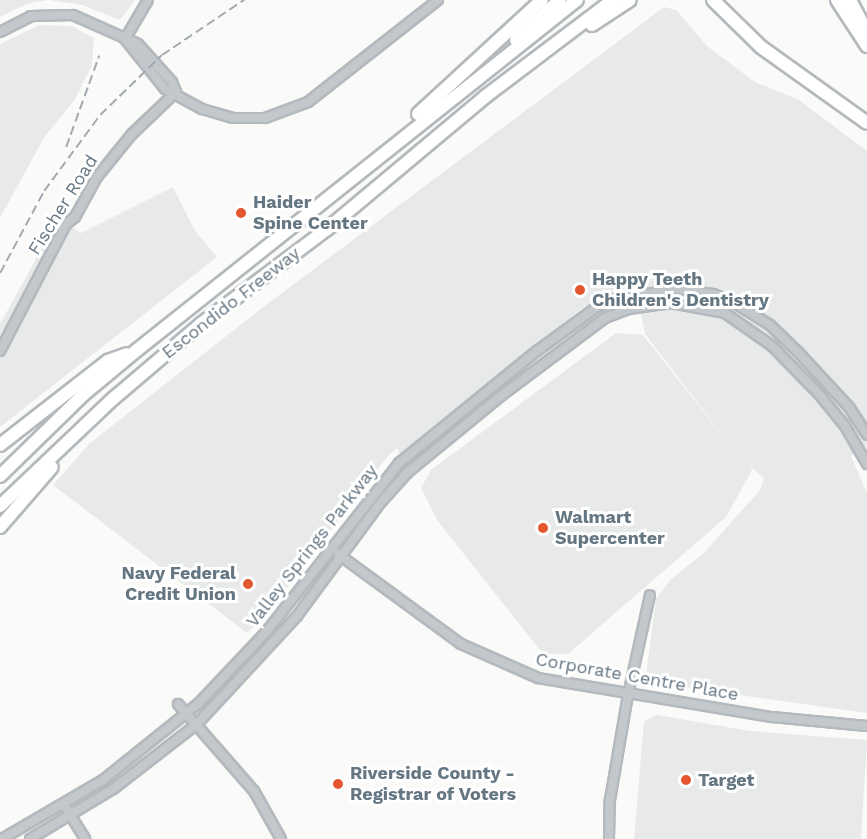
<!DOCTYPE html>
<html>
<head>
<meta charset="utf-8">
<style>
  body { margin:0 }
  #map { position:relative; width:867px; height:839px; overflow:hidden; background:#fafaf8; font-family:"Work Sans",sans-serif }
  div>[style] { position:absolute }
  .built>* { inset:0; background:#e8e9e9 }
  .roads { filter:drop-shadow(2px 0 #b4b9bd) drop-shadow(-2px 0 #b4b9bd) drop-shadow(0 2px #b4b9bd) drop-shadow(0 -2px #b4b9bd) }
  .minor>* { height:8px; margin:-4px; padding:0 4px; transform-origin:4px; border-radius:4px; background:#c3c8cc }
  .highway>* { height:12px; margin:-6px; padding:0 6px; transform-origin:6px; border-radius:6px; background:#fff }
  .rail>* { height:1.5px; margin-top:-0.75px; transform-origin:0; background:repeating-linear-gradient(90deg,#a2aab0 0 9px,transparent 0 13.5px) }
  .dots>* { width:16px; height:16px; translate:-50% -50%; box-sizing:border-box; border:3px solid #fff; border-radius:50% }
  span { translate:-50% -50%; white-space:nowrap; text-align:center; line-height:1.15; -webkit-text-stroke:6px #fff; paint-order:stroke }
  .poi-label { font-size:18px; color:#657683; font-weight:700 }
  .left { translate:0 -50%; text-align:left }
  .right { translate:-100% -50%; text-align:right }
  .street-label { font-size:18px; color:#657683 }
</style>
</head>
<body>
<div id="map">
  <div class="built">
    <i style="clip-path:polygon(0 0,135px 0,120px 20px,82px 5px,49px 0,29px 3px,0 17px)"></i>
    <i style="clip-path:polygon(664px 7px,676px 10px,707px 46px,755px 82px,799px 100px,867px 151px,867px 446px,851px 456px,867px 493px,867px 713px,645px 682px,656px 599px,671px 579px,704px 553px,760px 490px,764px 478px,748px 465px,752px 470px,726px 517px,568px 654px,543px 654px,437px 520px,421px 488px,431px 470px,616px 333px,643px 335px,734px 450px,645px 334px,635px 286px,581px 309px,400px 454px,397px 448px,388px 456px,264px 617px,247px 633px,53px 485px,89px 444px,262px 308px)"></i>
    <i style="clip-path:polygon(39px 25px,71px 26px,94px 38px,92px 65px,74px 101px,45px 136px,0 218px,0 44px)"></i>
    <i style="clip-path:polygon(173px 187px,195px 231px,217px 257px,0 427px,0 324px,58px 219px,81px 233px)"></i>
    <i style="clip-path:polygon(657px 715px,750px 731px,867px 740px,861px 839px,634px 839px,644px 721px)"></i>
  </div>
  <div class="roads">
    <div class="minor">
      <i style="left:0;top:32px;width:35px;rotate:-27deg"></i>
      <i style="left:31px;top:16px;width:42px;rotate:-1.4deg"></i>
      <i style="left:73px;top:15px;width:71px;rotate:24deg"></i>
      <i style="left:138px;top:44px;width:51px;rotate:48.2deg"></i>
      <i style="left:172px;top:82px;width:11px;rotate:68deg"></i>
      <i style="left:125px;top:39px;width:64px;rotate:51.3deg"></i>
      <i style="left:165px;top:89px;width:42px;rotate:28.4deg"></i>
      <i style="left:202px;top:109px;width:32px;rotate:16deg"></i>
      <i style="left:233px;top:118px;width:32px"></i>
      <i style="left:265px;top:118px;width:46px;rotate:-20.4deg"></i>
      <i style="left:308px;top:102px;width:165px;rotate:-38.1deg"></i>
      <i style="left:125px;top:39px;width:45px;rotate:-59.5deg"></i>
      <i style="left:0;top:351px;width:143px;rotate:-62.5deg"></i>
      <i style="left:66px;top:224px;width:11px;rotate:-38deg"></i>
      <i style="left:75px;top:217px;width:46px;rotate:-61.2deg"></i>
      <i style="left:97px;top:177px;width:55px;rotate:-50.9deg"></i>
      <i style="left:132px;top:134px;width:61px;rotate:-43.7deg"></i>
      <i style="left:338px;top:554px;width:152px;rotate:36.2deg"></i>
      <i style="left:461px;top:644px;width:84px;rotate:23.8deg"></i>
      <i style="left:538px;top:678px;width:237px;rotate:9.5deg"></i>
      <i style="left:772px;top:717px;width:95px;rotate:5.4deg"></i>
      <i style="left:178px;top:704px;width:116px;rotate:48.9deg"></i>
      <i style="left:254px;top:791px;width:55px;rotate:60.6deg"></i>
      <i style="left:64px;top:805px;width:40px;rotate:58deg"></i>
      <i style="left:2px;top:839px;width:117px;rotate:-30.3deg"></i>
      <i style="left:103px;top:780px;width:122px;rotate:-38.7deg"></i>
      <i style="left:198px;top:704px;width:100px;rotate:-46.6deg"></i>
      <i style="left:267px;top:631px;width:214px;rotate:-51.8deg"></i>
      <i style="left:399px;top:463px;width:178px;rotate:-39.1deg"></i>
      <i style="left:537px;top:351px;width:74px;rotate:-36.3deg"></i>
      <i style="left:597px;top:307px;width:20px;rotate:-24deg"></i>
      <i style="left:615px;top:299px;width:63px;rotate:-9.2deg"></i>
      <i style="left:677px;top:289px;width:36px;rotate:8deg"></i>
      <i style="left:713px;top:294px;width:24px;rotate:22deg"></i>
      <i style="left:735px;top:303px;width:41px;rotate:32.2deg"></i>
      <i style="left:770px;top:325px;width:39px;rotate:44deg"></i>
      <i style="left:798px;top:352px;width:75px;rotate:47.2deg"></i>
      <i style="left:849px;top:407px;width:33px;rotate:57deg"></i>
      <i style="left:30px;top:839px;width:97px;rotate:-31.1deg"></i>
      <i style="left:113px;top:789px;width:106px;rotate:-37.7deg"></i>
      <i style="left:197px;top:724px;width:147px;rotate:-47.2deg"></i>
      <i style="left:297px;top:616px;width:142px;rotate:-53.6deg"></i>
      <i style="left:381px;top:502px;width:40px;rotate:-48deg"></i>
      <i style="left:408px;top:472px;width:122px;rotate:-39.3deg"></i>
      <i style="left:502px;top:395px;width:129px;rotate:-36.8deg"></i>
      <i style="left:605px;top:318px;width:26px;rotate:-21deg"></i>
      <i style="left:629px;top:309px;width:42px;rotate:-8.1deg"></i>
      <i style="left:671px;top:303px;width:55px;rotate:10.5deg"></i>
      <i style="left:725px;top:313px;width:57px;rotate:35.1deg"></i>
      <i style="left:772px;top:346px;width:67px;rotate:45.6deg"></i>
      <i style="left:819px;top:394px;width:41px;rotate:50.9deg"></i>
      <i style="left:845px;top:426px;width:44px;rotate:59.9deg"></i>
      <i style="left:609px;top:839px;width:39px;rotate:-89deg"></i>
      <i style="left:610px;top:800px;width:107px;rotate:-80.3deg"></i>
      <i style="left:628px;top:695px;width:102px;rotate:-77.6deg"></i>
    </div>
    <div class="highway">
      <i style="left:713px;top:0;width:67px;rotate:44.4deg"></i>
      <i style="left:761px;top:47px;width:130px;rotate:35.6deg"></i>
      <i style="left:837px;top:0;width:55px;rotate:56.9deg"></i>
      <i style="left:850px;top:0;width:36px;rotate:62deg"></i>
      <i style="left:592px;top:25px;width:45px;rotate:-33.3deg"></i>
      <i style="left:516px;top:40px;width:59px;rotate:-42.3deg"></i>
      <i style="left:418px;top:114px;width:168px;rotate:-42.6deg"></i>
      <i style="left:0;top:445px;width:137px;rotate:-37.9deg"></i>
      <i style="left:108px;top:361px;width:20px;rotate:-20deg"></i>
      <i style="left:0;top:476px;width:116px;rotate:-44.3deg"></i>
      <i style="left:83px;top:395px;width:70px;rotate:-39.8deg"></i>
      <i style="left:137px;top:350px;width:562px;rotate:-38.5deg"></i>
      <i style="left:0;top:506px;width:157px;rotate:-43.5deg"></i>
      <i style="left:114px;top:398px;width:114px;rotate:-40.4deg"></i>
      <i style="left:201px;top:324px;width:158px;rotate:-37deg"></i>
      <i style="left:327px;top:229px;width:207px;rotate:-39.9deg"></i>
      <i style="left:486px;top:96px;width:159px;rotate:-37.1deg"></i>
      <i style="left:0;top:527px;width:79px;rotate:-49.1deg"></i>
    </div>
  </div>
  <div class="rail">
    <i style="left:66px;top:147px;width:97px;rotate:-70.1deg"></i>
    <i style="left:0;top:273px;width:93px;rotate:-61.8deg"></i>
    <i style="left:44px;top:191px;width:94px;rotate:-53.6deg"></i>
    <i style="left:100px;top:115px;width:86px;rotate:-44.1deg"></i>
    <i style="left:162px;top:55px;width:99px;rotate:-33.9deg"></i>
  </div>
  <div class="dots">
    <i style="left:241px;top:213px;background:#e4572e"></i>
    <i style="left:580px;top:290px;background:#e4572e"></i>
    <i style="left:543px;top:528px;background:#e4572e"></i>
    <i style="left:248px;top:584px;background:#e4572e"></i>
    <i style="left:686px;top:780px;background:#e4572e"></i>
    <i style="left:338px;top:784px;background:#e4572e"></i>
  </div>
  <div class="poi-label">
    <span class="left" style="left:253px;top:213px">Haider<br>Spine Center</span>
    <span class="left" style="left:592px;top:290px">Happy Teeth<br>Children's Dentistry</span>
    <span class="left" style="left:555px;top:528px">Walmart<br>Supercenter</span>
    <span class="right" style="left:236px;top:584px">Navy Federal<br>Credit Union</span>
    <span class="left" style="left:350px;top:784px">Riverside County -<br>Registrar of Voters</span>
    <span class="left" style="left:698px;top:780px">Target</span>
  </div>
  <div class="street-label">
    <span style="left:63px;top:205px;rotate:-58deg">Fischer Road</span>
    <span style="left:231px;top:303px;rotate:-38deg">Escondido Freeway</span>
    <span style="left:312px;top:546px;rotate:-52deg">Valley Springs Parkway</span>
    <span style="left:637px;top:677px;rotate:10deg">Corporate Centre Place</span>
  </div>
</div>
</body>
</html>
